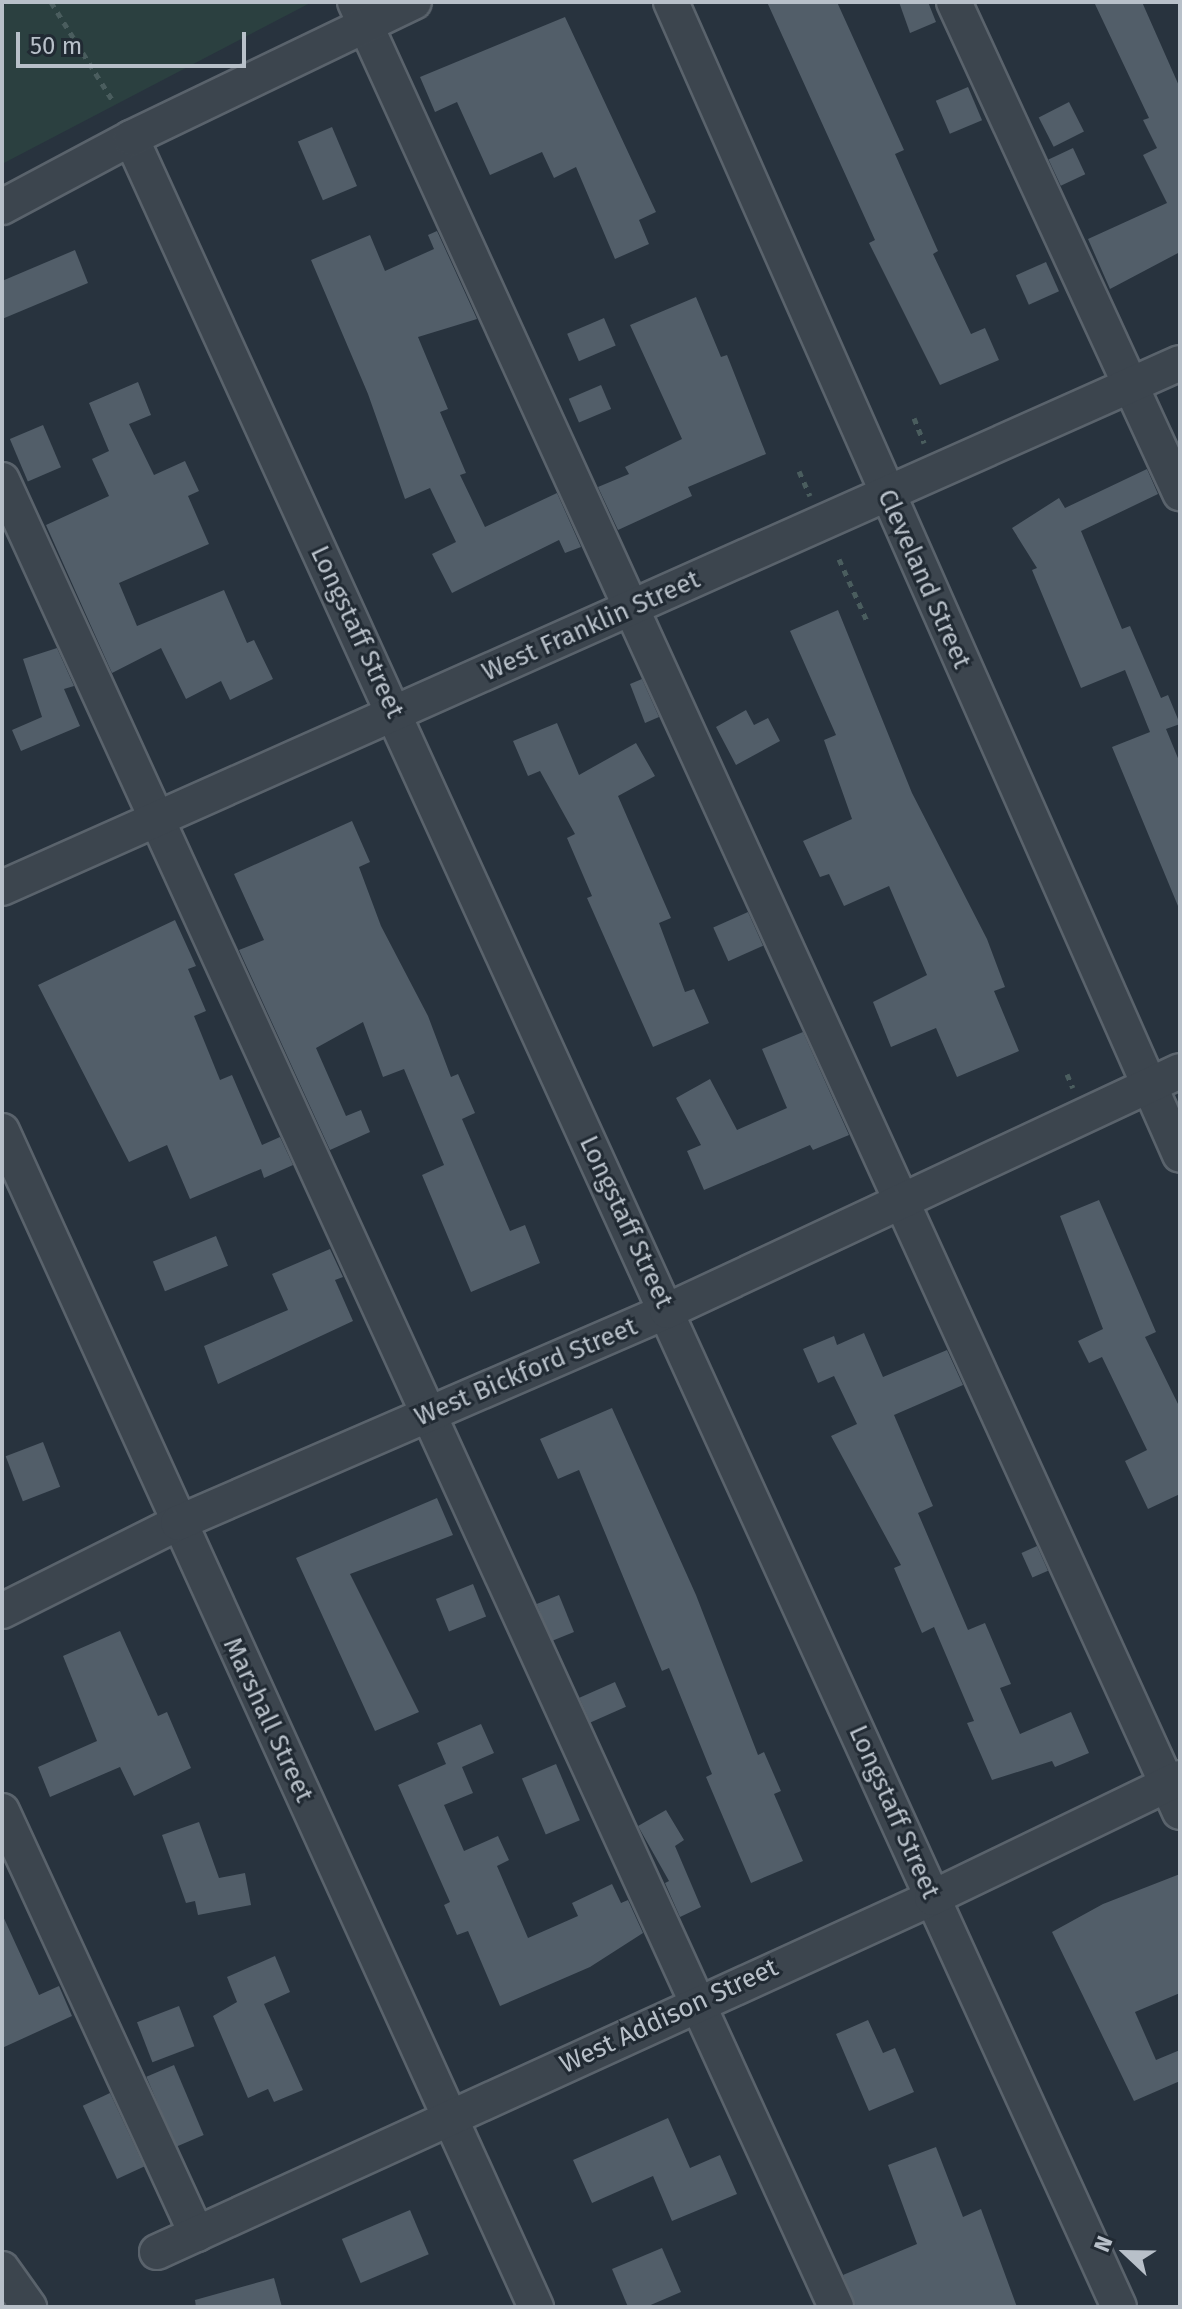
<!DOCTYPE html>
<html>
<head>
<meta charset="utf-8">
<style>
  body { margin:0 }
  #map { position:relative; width:1182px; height:2309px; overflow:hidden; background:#28333e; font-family:"Fira Sans",sans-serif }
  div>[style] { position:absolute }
  .green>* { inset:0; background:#2b4040 }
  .building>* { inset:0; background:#525e69; transform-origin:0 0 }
  .path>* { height:5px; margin-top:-2.5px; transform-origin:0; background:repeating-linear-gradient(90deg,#4a5d5e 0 6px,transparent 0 12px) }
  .roads { filter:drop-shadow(2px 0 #5a636c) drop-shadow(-2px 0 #5a636c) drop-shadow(0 2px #5a636c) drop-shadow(0 -2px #5a636c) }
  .minor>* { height:34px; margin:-17px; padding:0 17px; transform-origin:17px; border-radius:17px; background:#3c454e }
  span { translate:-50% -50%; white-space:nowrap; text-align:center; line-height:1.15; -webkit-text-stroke:6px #212a33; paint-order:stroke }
  .street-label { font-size:26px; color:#b8c0c9 }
  .frame { position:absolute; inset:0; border:4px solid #b8c0c9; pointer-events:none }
  .north { position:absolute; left:1086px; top:2213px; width:80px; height:80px; -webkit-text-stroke:6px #212a33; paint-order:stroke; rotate:292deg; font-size:22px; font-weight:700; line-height:32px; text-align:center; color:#b8c0c9 }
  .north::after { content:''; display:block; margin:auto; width:28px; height:36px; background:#b8c0c9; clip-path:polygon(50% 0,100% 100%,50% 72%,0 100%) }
  .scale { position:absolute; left:16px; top:32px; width:230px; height:36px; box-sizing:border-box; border:4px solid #b8c0c9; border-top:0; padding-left:10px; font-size:24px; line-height:28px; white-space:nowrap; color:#b8c0c9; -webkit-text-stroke:6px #212a33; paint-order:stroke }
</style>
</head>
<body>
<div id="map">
  <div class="green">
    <i style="clip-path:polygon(6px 2px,312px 2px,2px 164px,2px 13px)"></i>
  </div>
  <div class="building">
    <i style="clip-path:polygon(767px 2px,837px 2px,904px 150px,895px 154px,938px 251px,933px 254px,971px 334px,985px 328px,999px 360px,940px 385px,869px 243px,875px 240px)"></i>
    <i style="clip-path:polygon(899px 2px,928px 2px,936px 22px,910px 33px)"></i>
    <i style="clip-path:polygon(1094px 2px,1142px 2px,1180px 88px,1180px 252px,1110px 289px,1088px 239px,1167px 203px,1143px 155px,1157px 148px,1143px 120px,1149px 118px)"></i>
    <i style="clip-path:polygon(565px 17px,656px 212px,639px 220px,649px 244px,615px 259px,576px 167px,554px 178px,542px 152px,490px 175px,457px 102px,435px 112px,420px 77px)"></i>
    <i style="left:968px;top:87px;width:36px;height:35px;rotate:67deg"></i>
    <i style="left:1069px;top:102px;width:33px;height:34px;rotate:63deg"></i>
    <i style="left:332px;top:127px;width:64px;height:37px;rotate:67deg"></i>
    <i style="left:1073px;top:148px;width:29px;height:27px;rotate:65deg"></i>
    <i style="clip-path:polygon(437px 231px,477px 319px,418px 337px,448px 409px,440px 412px,466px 473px,460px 475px,485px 527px,557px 493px,581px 547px,565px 553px,559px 540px,452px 593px,432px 554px,456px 542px,430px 488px,405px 499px,368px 394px,311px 260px,370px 235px,385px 271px,434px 249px,428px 235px)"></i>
    <i style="clip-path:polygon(75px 250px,88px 283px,2px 319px,2px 281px)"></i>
    <i style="left:1046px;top:262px;width:32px;height:33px;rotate:66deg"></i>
    <i style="clip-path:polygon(696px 297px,721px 357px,727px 355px,766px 454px,688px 487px,692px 496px,618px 530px,598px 487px,629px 474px,625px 467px,682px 439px,630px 325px)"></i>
    <i style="left:604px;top:318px;width:30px;height:40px;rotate:67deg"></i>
    <i style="clip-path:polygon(138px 382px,151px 415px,129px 424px,154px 475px,185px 461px,199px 491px,188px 496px,209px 544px,119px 583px,137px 626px,224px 590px,247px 643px,254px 640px,273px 679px,230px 700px,221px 681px,186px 699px,161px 648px,112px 673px,46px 525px,109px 496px,92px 459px,109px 451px,89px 403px)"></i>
    <i style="left:601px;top:385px;width:26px;height:35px;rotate:67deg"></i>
    <i style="left:43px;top:425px;width:46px;height:36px;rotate:67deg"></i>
    <i style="clip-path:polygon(1147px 469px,1158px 494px,1081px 531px,1122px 629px,1130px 626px,1161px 698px,1168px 695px,1180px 724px,1166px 729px,1180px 763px,1178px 906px,1112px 747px,1150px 732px,1125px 670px,1081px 688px,1032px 570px,1037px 568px,1012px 528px,1059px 498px,1065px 508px)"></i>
    <i style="clip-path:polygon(838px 610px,912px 793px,987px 939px,1005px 987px,994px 991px,1019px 1051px,957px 1077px,936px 1028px,891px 1047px,873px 1002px,927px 975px,889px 886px,844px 906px,829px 874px,820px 877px,803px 841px,852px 819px,824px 740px,836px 735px,790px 631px)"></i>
    <i style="clip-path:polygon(57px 648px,74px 686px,64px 689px,80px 726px,21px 751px,12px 730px,42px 717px,23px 659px)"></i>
    <i style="clip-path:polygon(642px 679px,659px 717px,645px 723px,630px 684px)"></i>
    <i style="clip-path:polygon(746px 710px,754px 725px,768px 718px,780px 741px,736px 765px,716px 727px)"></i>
    <i style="clip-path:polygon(557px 723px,579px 775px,636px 743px,655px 776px,618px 796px,671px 918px,659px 923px,685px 992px,694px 989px,709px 1023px,653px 1047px,587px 898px,592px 896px,567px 838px,575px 834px,540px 771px,528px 776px,513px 741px)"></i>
    <i style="clip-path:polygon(352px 821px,370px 862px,359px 867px,381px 926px,428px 1016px,451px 1077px,458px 1074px,475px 1113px,462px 1119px,510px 1231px,525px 1225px,540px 1263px,471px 1292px,422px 1175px,444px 1165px,404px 1069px,383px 1077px,363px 1022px,316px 1048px,346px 1116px,361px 1110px,370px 1132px,330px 1150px,239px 950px,264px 940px,234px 874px)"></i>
    <i style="left:748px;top:912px;width:37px;height:38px;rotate:66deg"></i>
    <i style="clip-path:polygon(175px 920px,196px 966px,188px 969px,206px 1011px,194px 1016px,220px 1080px,232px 1075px,262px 1145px,280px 1137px,293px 1165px,264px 1178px,261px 1169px,190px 1199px,167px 1145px,129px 1162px,38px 985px)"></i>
    <i style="clip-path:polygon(803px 1032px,849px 1135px,813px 1150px,810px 1145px,704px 1190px,687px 1151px,701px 1145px,676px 1098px,710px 1079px,737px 1130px,787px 1108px,762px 1049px)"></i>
    <i style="clip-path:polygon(1099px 1200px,1156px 1332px,1145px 1337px,1180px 1408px,1180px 1494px,1148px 1509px,1125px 1461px,1147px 1450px,1102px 1357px,1089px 1363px,1078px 1341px,1103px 1329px,1060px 1216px)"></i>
    <i style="left:216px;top:1236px;width:32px;height:68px;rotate:68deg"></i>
    <i style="clip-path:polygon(330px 1249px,343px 1277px,335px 1280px,353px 1321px,218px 1384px,204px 1346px,288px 1310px,272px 1274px)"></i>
    <i style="clip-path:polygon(864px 1333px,883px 1377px,947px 1350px,963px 1385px,894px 1415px,933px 1506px,918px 1513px,968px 1630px,985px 1623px,1011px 1684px,1000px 1688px,1020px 1734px,1071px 1712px,1089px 1753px,1055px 1767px,1052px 1761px,992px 1780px,967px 1723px,974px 1721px,934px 1627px,922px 1633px,894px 1568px,901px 1565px,831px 1436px,857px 1424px,834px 1376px,818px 1383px,803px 1349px,834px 1336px,837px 1345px)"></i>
    <i style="clip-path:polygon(612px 1408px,696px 1595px,758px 1755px,764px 1752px,781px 1791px,774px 1794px,803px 1861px,751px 1883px,706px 1777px,712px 1774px,669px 1668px,662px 1671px,579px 1470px,558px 1479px,540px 1439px)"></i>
    <i style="left:43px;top:1442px;width:48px;height:40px;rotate:69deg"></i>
    <i style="clip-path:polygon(437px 1498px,453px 1535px,350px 1574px,419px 1712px,375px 1731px,296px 1558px)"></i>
    <i style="left:1037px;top:1546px;width:27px;height:17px;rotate:66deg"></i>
    <i style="left:473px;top:1584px;width:35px;height:40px;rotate:68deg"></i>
    <i style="left:559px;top:1595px;width:40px;height:24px;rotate:68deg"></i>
    <i style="clip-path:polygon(120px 1631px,158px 1716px,167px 1712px,191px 1768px,134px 1796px,120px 1767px,50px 1797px,38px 1767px,97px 1741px,63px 1656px)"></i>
    <i style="left:615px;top:1682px;width:27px;height:39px;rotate:66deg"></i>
    <i style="clip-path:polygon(481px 1724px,494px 1753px,462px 1767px,473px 1793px,444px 1805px,464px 1851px,498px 1836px,509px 1860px,497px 1866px,528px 1938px,578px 1916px,572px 1903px,612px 1884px,621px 1903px,628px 1900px,643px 1933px,590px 1967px,500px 2006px,468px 1931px,457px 1935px,444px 1905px,450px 1902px,398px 1785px,446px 1764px,437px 1743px)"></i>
    <i style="left:556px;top:1764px;width:61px;height:37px;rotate:67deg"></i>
    <i style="clip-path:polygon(666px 1810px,684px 1840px,675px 1846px,701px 1907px,680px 1917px,665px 1883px,669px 1881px,638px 1826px)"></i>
    <i style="clip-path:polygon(199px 1822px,219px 1878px,245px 1873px,251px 1905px,198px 1915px,195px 1901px,186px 1903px,162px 1835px)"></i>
    <i style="clip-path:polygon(1180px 1874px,1180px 1993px,1135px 2012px,1156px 2060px,1180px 2050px,1180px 2081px,1134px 2101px,1052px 1932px,1103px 1904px)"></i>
    <i style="clip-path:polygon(2px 1914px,39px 1995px,59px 1986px,72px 2016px,2px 2048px)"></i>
    <i style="clip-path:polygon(275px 1956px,290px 1992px,264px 2004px,303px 2090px,274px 2102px,268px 2089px,248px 2098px,213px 2016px,237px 2002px,227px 1977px)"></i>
    <i style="left:179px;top:2006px;width:43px;height:45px;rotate:69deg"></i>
    <i style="clip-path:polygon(868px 2020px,883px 2053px,895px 2048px,914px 2092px,869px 2111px,836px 2034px)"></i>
    <i style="left:174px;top:2065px;width:76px;height:30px;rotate:67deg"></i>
    <i style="left:110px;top:2093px;width:81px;height:30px;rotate:65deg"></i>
    <i style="clip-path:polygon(668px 2118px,690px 2168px,720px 2155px,737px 2194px,672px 2221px,653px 2176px,592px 2203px,573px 2160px)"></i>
    <i style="clip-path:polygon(936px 2147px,963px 2217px,981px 2209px,1017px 2307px,856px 2307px,843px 2275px,917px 2244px,888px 2165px)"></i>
    <i style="left:410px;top:2210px;width:48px;height:74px;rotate:67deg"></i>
    <i style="clip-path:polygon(662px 2248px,681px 2292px,646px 2307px,628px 2307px,612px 2269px)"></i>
    <i style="clip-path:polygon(274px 2278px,282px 2307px,196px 2307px,195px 2300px)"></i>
  </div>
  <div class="path">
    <i style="left:51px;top:2px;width:119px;rotate:58deg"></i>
    <i style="left:914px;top:418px;width:27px;rotate:68deg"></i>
    <i style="left:799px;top:471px;width:27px;rotate:66deg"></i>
    <i style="left:839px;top:559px;width:68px;rotate:65.7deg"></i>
    <i style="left:1067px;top:1074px;width:15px;rotate:67deg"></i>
  </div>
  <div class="roads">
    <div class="minor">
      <i style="left:355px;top:2px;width:1989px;rotate:65.5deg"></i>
      <i style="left:671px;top:2px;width:1260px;rotate:66.18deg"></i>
      <i style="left:954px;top:2px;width:541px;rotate:65.28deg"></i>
      <i style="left:131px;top:138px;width:2383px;rotate:65.51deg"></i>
      <i style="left:2px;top:207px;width:146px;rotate:-28.1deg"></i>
      <i style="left:131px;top:138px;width:314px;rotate:-25.7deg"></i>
      <i style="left:2px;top:480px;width:2008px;rotate:65.46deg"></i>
      <i style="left:2px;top:888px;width:1290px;rotate:-24.02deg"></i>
      <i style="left:2px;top:1131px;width:1292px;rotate:65.58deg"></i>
      <i style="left:2px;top:1611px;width:197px;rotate:-26.6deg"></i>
      <i style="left:178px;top:1523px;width:533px;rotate:-23.44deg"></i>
      <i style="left:667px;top:1311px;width:566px;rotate:-25.07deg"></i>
      <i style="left:2px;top:1811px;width:466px;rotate:65.3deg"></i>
      <i style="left:157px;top:2252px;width:852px;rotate:-24.55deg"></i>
      <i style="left:932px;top:1898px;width:276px;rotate:-25.8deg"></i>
      <i style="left:2px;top:2269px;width:47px;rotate:54.6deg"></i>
    </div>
  </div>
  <div class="street-label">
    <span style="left:924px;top:579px;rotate:66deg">Cleveland Street</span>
    <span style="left:591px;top:626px;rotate:-24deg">West Franklin Street</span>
    <span style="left:357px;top:632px;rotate:65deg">Longstaff Street</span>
    <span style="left:626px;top:1222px;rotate:65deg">Longstaff Street</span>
    <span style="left:526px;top:1372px;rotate:-23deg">West Bickford Street</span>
    <span style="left:268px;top:1720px;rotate:65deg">Marshall Street</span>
    <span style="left:894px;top:1812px;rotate:66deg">Longstaff Street</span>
    <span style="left:669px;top:2016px;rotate:-25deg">West Addison Street</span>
  </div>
  <div class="frame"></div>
  <div class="north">N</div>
  <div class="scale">50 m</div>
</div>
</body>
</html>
